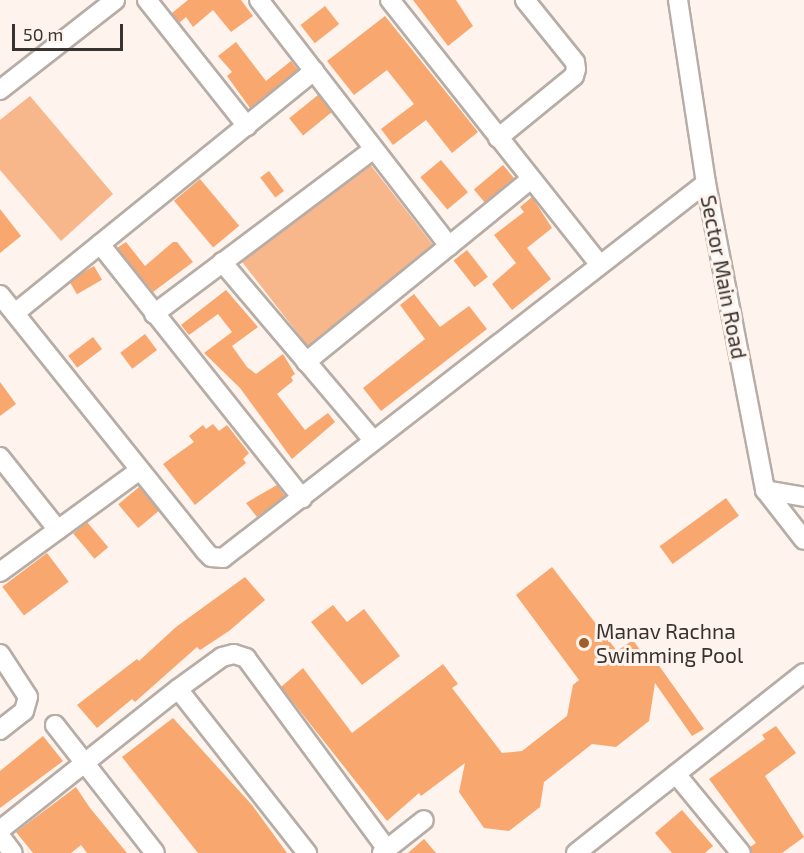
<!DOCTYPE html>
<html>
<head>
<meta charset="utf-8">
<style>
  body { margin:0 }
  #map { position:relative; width:804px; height:853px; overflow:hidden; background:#fef3ed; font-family:"Exo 2",sans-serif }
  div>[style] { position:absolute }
  .green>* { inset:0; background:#f7b78b; transform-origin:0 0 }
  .building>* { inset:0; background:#f8a76f; transform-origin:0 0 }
  .roads { filter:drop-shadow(2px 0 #b7ada7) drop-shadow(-2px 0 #b7ada7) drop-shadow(0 2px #b7ada7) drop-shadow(0 -2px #b7ada7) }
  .minor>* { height:18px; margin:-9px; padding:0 9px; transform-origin:9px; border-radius:9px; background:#fff }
  .dots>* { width:16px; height:16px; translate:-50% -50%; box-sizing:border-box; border:3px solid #fef3ed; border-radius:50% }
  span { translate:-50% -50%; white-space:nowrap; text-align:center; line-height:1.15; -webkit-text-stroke:6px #fef3ed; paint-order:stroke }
  .street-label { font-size:21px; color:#373330 }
  .poi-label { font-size:21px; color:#373330 }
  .left { translate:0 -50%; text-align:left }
  .scale { position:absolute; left:12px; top:24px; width:111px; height:27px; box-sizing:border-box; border:3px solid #373330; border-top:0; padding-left:8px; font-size:18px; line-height:21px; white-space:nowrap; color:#373330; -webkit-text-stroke:4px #fef3ed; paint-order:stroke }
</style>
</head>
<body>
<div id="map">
  <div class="green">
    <i style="clip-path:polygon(30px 96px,113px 194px,61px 241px,0 170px,0 120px)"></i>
    <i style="left:369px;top:163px;width:107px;height:161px;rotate:52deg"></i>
  </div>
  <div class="building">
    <i style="clip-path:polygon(188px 0,241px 0,253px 16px,231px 32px,213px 10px,193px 27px,186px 17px,179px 23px,172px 13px)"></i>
    <i style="clip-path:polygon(413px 0,456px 0,473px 26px,448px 46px)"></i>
    <i style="left:325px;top:6px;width:23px;height:31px;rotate:52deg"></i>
    <i style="clip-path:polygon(385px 16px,478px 132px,452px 153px,426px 120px,393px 145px,381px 129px,414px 104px,387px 70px,354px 95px,327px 61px)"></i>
    <i style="clip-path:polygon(236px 42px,266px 81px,291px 61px,298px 70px,250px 108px,227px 76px,232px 72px,218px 56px)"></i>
    <i style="left:318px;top:95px;width:22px;height:37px;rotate:51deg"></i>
    <i style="left:441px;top:160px;width:42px;height:27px;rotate:50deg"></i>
    <i style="left:503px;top:165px;width:17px;height:38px;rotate:50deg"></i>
    <i style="left:269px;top:171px;width:25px;height:11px;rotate:53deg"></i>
    <i style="left:200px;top:179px;width:61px;height:34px;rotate:50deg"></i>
    <i style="clip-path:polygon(532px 197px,552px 228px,527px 248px,551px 279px,512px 310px,492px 284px,516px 263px,494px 235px,524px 212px,520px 207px)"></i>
    <i style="clip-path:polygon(0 209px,21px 236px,0 253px)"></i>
    <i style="clip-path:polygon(126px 242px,145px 266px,173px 242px,177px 242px,193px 262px,153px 292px,117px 248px)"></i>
    <i style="left:467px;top:250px;width:34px;height:17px;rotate:52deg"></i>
    <i style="left:94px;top:266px;width:16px;height:29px;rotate:60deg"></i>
    <i style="clip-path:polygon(226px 290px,258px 327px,232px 346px,247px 367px,256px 374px,283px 354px,295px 374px,291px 377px,293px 381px,277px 394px,305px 430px,328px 413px,335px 422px,292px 459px,240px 388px,204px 353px,232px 332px,218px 314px,189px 335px,181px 325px)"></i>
    <i style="clip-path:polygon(414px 294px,440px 327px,469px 306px,487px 329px,381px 411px,363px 388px,425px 339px,400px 305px)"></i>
    <i style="left:145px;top:334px;width:20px;height:31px;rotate:53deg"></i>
    <i style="left:93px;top:337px;width:15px;height:31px;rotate:53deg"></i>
    <i style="clip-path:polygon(0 382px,16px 404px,0 416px)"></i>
    <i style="clip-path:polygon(213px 424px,219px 431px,227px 425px,249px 453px,243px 459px,246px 463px,195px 505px,163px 464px,194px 442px,189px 436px,203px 425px,206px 429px)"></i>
    <i style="clip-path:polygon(277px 485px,285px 496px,257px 517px,246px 503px)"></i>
    <i style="left:139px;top:487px;width:31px;height:27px;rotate:50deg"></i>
    <i style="left:726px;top:498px;width:22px;height:82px;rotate:54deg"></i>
    <i style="left:87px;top:522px;width:33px;height:18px;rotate:50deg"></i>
    <i style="left:47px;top:553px;width:36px;height:56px;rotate:53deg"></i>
    <i style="clip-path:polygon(552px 567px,617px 651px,633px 640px,650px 664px,655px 660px,704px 729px,692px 736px,655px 683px,649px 721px,616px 747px,592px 744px,544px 782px,540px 807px,509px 831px,484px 828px,459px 792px,465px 763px,421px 796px,419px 793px,387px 821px,281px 687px,303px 668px,352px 733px,443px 664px,458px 684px,452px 688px,502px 753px,522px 751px,567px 716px,573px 685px,579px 680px,516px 595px)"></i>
    <i style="clip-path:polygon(245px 577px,265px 600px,229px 631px,200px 650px,197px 647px,135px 702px,132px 699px,97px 728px,77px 705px,137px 659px,139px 661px,176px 627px)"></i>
    <i style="clip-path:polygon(333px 605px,347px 622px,364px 609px,400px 656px,362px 685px,311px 622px)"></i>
    <i style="clip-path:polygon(173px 718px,252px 805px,287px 853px,198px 853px,122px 757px)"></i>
    <i style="clip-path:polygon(776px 726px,796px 753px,765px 776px,804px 837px,782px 853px,752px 853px,750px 847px,756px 843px,709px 779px,765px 739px,762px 735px)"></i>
    <i style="clip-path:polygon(43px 736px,63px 761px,0 808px,0 771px)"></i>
    <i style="clip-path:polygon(76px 787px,90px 808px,127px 853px,87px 853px,81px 845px,71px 853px,33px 853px,16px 832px)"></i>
    <i style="clip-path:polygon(682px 810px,713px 846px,705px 853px,672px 853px,655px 833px)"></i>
    <i style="clip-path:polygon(424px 839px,436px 853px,408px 853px)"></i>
  </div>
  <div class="roads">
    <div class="minor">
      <i style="left:147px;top:0;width:161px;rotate:51.6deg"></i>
      <i style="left:259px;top:0;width:311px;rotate:52.3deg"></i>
      <i style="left:390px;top:0;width:337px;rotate:51.6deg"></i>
      <i style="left:678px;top:0;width:185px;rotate:81.3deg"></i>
      <i style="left:706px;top:183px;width:313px;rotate:79.1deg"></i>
      <i style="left:765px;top:490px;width:63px;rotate:52deg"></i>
      <i style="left:0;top:90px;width:146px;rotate:-38deg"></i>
      <i style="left:498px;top:138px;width:98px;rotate:-39.2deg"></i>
      <i style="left:574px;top:76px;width:7px;rotate:-74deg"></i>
      <i style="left:576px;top:69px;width:7px;rotate:-98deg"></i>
      <i style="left:575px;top:62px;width:80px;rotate:-128.9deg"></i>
      <i style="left:100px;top:244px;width:325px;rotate:51.5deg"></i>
      <i style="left:222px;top:262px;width:233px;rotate:49.7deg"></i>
      <i style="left:0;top:295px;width:328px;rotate:51.3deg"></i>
      <i style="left:205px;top:551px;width:8px;rotate:45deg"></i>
      <i style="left:211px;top:557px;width:12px;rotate:5deg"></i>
      <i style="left:223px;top:558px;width:611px;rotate:-37.83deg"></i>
      <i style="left:15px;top:313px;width:385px;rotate:-39deg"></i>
      <i style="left:154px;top:314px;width:275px;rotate:-36.9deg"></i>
      <i style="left:306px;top:362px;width:290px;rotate:-39.1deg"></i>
      <i style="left:0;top:457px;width:93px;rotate:51.5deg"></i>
      <i style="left:765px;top:490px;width:40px;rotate:10deg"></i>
      <i style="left:0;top:572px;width:173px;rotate:-36.1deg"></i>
      <i style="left:0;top:654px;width:51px;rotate:56.9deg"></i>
      <i style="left:28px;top:697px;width:15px;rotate:106deg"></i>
      <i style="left:24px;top:711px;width:31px;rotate:142deg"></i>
      <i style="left:178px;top:689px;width:209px;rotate:51.8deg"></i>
      <i style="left:55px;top:725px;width:162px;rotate:52deg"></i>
      <i style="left:676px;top:774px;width:102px;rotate:50.6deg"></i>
      <i style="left:0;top:830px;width:227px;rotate:-38.4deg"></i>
      <i style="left:178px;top:689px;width:54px;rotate:-36deg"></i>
      <i style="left:222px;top:657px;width:12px;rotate:-14deg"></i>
      <i style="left:234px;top:654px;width:13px;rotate:18deg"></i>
      <i style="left:246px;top:658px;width:237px;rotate:53.6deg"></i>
      <i style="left:0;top:836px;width:21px;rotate:53deg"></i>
      <i style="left:382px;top:853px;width:53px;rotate:-38.2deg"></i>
      <i style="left:576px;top:853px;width:290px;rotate:-38.3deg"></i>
    </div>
  </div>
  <div class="dots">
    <i style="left:584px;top:643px;background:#a15e2c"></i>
  </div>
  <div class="street-label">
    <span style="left:724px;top:277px;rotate:79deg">Sector Main Road</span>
  </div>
  <div class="poi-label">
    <span class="left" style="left:596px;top:643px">Manav Rachna<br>Swimming Pool</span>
  </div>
  <div class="scale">50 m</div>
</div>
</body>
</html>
